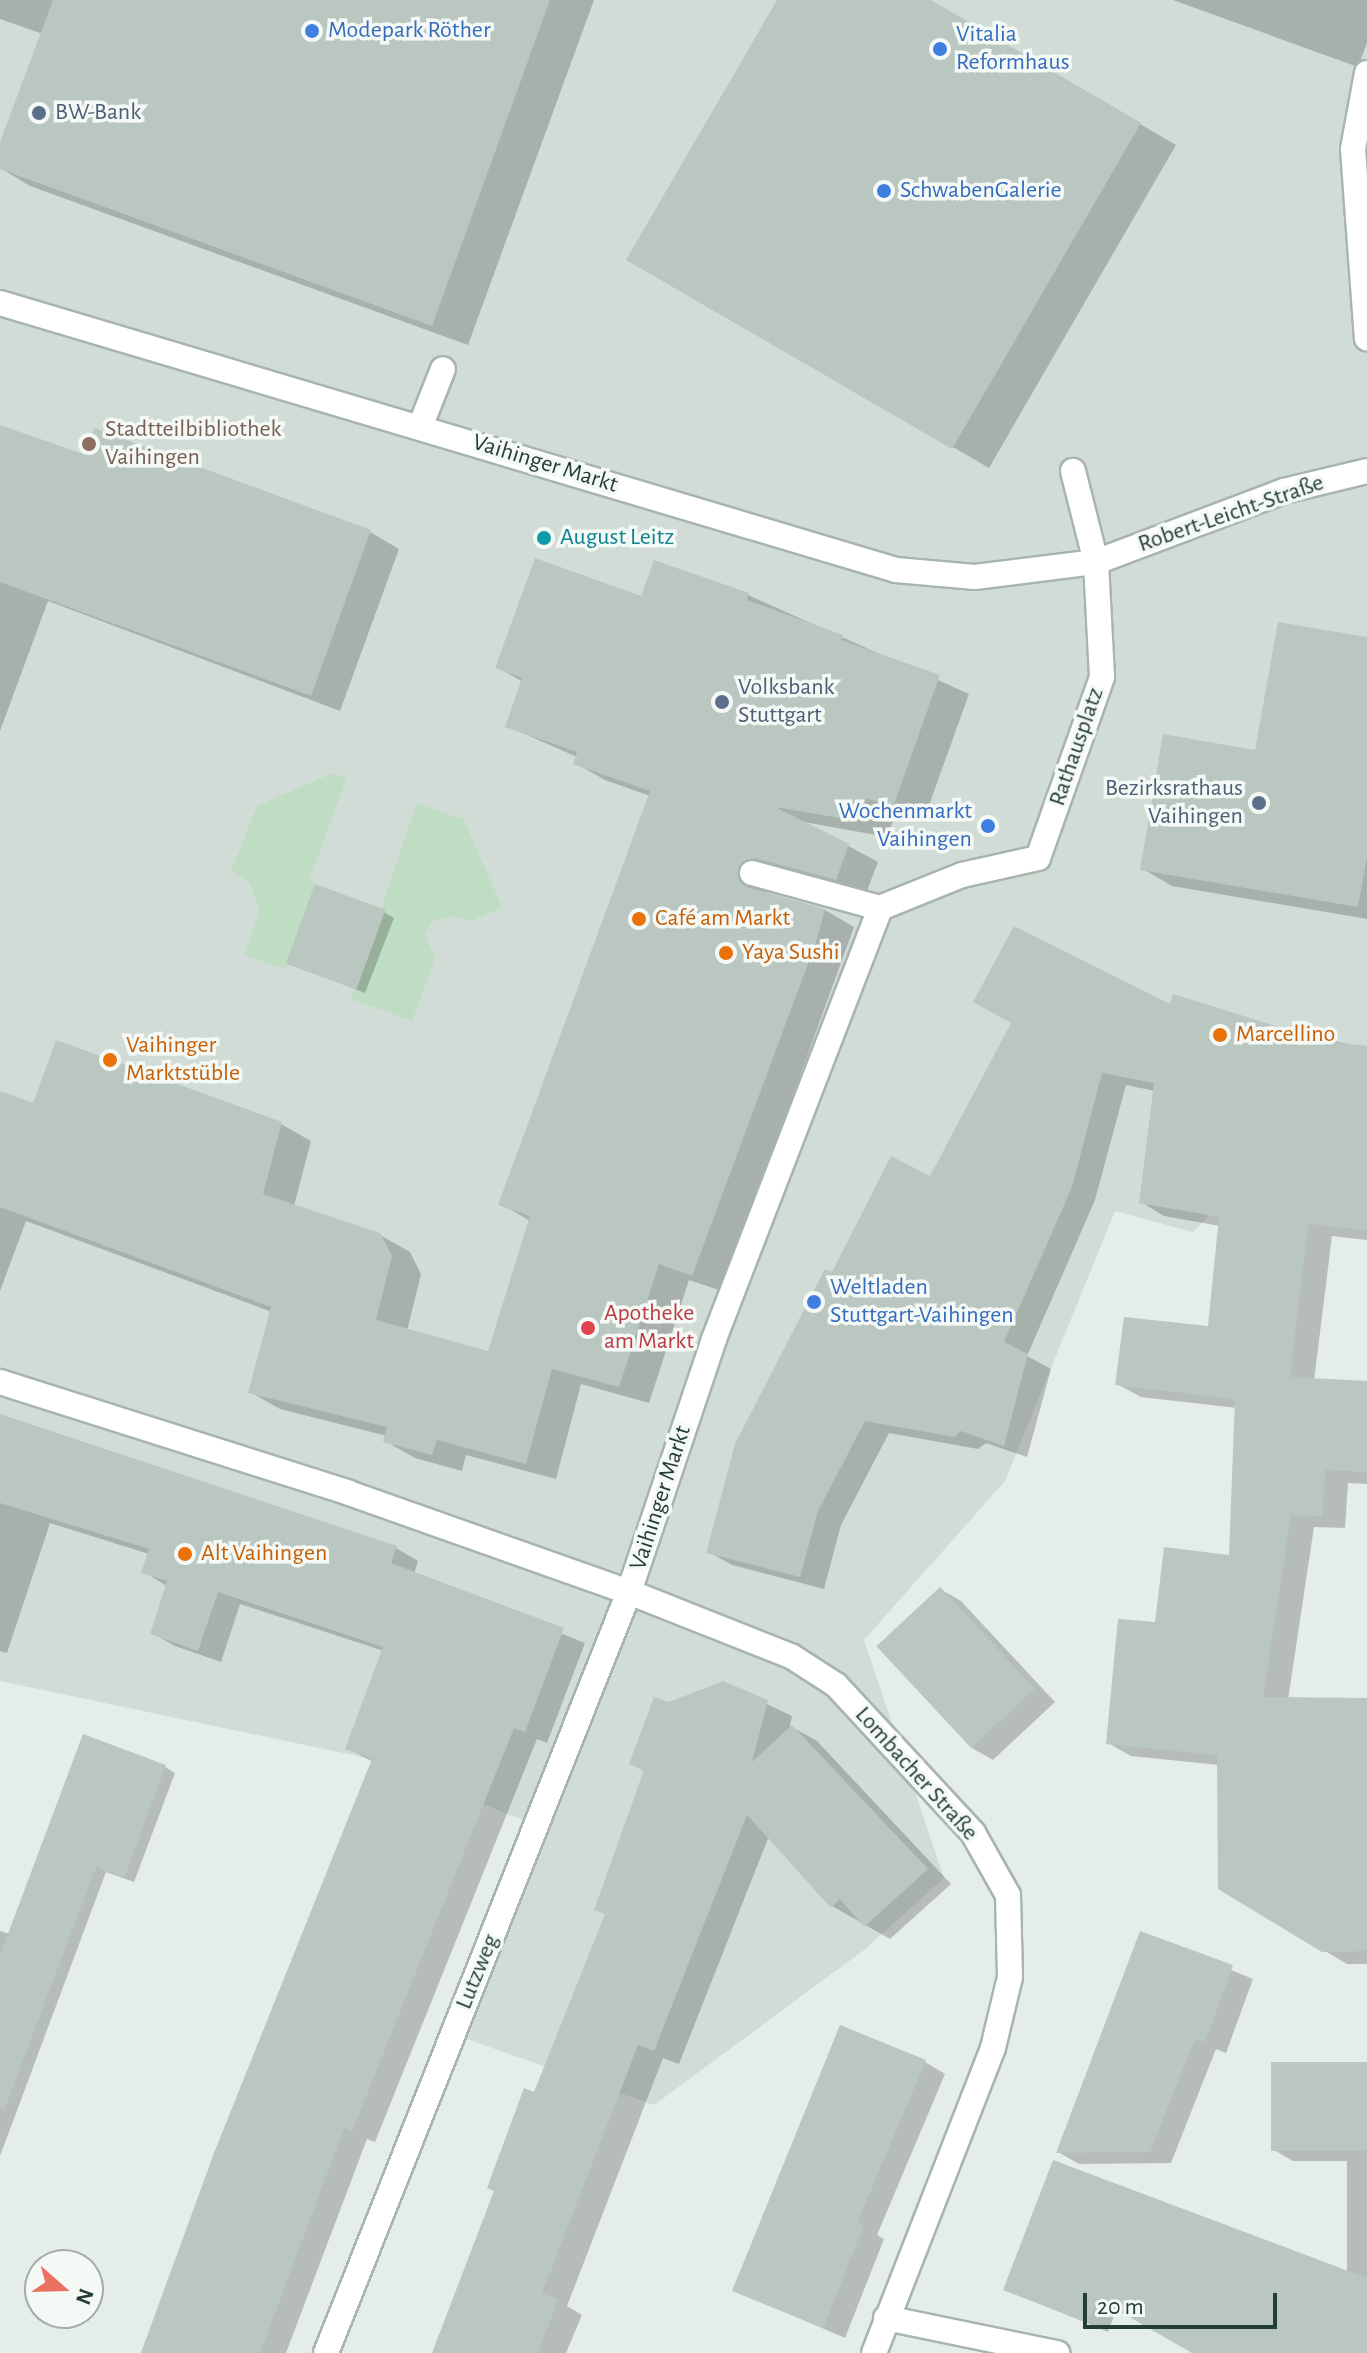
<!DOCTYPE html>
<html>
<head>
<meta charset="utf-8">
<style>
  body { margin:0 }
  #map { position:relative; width:1367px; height:2353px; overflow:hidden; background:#e4ede7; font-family:"Alegreya Sans",sans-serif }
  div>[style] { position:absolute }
  .built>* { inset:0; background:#d2dcd6 }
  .green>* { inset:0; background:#beddc2 }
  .shadow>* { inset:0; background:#0003 }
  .building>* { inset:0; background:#b9c7c0; transform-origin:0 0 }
  .roads { filter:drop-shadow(2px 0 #a7b5ad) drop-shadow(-2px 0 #a7b5ad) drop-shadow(0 2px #a7b5ad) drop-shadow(0 -2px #a7b5ad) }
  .minor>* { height:24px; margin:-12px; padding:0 12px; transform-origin:12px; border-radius:12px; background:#fff }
  .dots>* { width:22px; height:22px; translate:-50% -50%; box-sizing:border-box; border:4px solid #f4f9f6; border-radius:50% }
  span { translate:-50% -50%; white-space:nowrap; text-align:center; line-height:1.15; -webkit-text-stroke:7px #f4f9f6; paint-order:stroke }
  .shop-label { font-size:24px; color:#366cbe }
  .left { translate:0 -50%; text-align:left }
  .right { translate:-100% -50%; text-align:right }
  .service-label { font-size:24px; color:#4e5e75 }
  .education-label { font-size:24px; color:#785e54 }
  .street-label { font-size:24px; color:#243d33 }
  .culture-label { font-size:24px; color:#0d838f }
  .food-label { font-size:24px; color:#c56008 }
  .health-label { font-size:24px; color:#be3a42 }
  .north { position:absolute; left:24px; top:2249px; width:80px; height:80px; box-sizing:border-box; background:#f4f9f6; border:2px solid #a1aea8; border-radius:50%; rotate:110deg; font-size:22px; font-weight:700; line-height:32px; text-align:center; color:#243d33 }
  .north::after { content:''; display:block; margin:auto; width:28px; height:36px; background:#eb7263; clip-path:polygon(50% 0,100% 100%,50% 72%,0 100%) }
  .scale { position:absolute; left:1083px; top:2293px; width:194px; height:36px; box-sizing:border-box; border:4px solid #243d33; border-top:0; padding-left:10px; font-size:24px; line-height:28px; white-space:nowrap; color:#243d33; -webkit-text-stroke:6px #f4f9f6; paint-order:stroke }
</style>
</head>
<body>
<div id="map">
  <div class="built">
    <i style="clip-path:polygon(0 0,1367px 0,1367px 59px,1340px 143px,1367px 147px,1367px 1126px,1214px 1210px,1193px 1232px,1115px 1211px,1005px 1481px,864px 1640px,944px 1878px,864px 1950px,654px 2105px,450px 2033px,535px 1825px,372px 1759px,0 1681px)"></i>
  </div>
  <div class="green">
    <i style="clip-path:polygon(333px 773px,347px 778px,309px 880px,316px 884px,285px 969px,245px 955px,260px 910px,249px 882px,231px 871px,257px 806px)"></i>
    <i style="clip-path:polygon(417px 803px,464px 820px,502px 907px,471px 921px,448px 916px,432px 922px,425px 934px,435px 959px,412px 1021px,351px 999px)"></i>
  </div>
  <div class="shadow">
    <i style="clip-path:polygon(0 0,594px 0,468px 345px,30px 186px,0 168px,0 148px,43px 34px,0 19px)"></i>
    <i style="clip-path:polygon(779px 0,927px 0,1176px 145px,989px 468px,629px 259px)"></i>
    <i style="clip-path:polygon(1173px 0,1367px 0,1367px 43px,1358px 67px)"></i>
    <i style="clip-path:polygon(0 427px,87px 458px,370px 532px,399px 549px,340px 711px,48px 601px,0 731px)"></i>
    <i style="clip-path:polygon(655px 562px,748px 595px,969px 694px,923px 822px,896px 813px,887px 837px,804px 822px,878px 862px,865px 896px,767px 885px,767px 895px,825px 910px,854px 927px,722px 1291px,689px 1280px,649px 1403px,581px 1384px,556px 1479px,466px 1455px,462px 1471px,415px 1458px,385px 1441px,387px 1436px,280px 1409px,250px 1392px,272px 1312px,26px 1221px,0 1291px,0 1093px,34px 1106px,281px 1124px,311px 1141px,294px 1206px,380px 1235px,410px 1252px,421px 1274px,407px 1331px,490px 1354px,530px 1221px,501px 1204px,650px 796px,605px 780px,575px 763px,577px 757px,507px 726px,523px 682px,497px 667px,642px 598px)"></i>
    <i style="clip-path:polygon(1367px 746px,1367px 919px,1172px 886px,1143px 869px,1257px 753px)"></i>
    <i style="clip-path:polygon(384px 912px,394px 918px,365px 993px,290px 963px)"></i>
    <i style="clip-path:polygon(1171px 1006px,1367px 1048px,1367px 1240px,1332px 1236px,1314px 1381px,1367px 1383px,1367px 1484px,1348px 1483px,1345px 1528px,1314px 1527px,1288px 1700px,1367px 1700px,1367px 1964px,1347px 1964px,1220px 1888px,1219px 1765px,1131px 1756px,1108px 1743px,1156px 1625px,1230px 1558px,1237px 1408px,1141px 1397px,1117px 1384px,1209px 1328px,1220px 1226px,1164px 1216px,1141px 1202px,1155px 1091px,1126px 1085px,1095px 1200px,1027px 1356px,1051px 1369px,1027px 1457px,986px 1443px,978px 1449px,889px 1433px,841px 1525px,824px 1589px,732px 1565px,709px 1552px,833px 1275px,930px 1178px)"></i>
    <i style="clip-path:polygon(0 1416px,396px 1548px,418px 1561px,414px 1574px,585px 1643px,547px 1743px,537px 1739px,375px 2142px,367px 2139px,286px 2353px,141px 2353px,373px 1762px,347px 1748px,384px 1651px,240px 1604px,221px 1662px,175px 1646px,152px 1633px,167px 1586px,144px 1572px,149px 1554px,50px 1523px,7px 1653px,0 1651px)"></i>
    <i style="clip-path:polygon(940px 1589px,961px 1601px,1055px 1702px,993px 1760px,972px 1748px,879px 1647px)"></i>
    <i style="clip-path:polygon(723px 1683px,792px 1716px,789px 1730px,792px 1727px,817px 1741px,951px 1884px,890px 1939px,832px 1906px,769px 1836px,679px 2064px,663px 2058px,567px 2306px,582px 2315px,566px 2353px,434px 2353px,607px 1915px,596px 1909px,646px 1772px,631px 1763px,669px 1704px)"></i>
    <i style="clip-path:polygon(165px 1767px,175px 1773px,134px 1882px,106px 1872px,0 2156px,0 1931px,10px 1934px)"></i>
    <i style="clip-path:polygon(1141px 1933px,1253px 1979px,1226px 2053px,1216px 2049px,1171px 2163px,1079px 2164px,1058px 2152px)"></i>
    <i style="clip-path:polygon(925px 2062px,945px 2074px,877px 2235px,884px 2239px,845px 2338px,734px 2290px)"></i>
    <i style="clip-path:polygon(1367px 2064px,1367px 2353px,1196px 2353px,1117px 2308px,1108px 2332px,1005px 2289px,1347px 2273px,1347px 2161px,1293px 2161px,1274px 2150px)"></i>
  </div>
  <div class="building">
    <i style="clip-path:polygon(53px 0,550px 0,432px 326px,0 169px,0 142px)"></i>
    <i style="clip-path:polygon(777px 0,931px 0,1141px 123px,952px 449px,626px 260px)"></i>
    <i style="clip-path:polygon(0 425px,86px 455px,94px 428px,371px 530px,311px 696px,0 582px)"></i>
    <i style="clip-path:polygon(535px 558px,641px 596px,654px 560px,749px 593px,747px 600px,843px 635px,841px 640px,940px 675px,893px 807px,866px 798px,857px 821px,775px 807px,849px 844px,836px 880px,755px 858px,738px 868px,738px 878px,747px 887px,825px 909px,816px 942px,692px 1276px,659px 1264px,619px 1387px,552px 1369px,526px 1464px,437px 1440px,432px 1455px,383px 1442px,387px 1427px,248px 1393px,271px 1307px,0 1207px,0 1091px,33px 1103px,56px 1040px,282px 1122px,263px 1194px,380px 1233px,392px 1256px,376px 1320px,488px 1351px,530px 1216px,498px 1205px,650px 791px,573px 764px,577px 752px,505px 727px,522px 678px,495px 668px)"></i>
    <i style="clip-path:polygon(1278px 622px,1367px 637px,1367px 856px,1358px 907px,1140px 870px,1163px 734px,1255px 750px)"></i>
    <i style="left:315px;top:884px;width:75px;height:85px;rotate:20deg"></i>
    <i style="clip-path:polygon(1014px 926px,1170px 1004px,1173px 994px,1324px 1041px,1367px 1046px,1367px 1230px,1308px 1224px,1290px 1377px,1367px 1381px,1367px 1472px,1325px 1470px,1322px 1516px,1291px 1515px,1263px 1697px,1367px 1698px,1367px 1951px,1322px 1952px,1218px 1889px,1217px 1755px,1106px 1744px,1118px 1619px,1155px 1622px,1164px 1547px,1229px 1555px,1235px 1399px,1115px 1385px,1124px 1317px,1208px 1326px,1219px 1217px,1139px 1203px,1154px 1083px,1102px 1073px,1072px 1187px,1004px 1342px,1028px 1354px,1004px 1446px,961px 1431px,954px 1437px,865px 1421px,818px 1511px,800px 1577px,706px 1553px,735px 1444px,825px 1269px,832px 1272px,891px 1156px,930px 1176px,1011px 1023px,973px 1002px)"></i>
    <i style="clip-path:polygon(0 1414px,397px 1546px,391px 1563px,564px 1628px,525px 1732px,514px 1728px,352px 2131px,344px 2128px,260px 2353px,141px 2353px,214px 2153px,372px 1759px,345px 1749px,383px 1647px,218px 1592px,198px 1651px,150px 1634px,167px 1581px,141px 1573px,149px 1549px,0 1503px)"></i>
    <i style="left:940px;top:1587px;width:139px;height:87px;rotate:47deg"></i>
    <i style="clip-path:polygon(723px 1681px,768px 1700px,752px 1762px,792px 1725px,928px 1869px,864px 1927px,840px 1899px,831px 1908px,747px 1815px,654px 2051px,638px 2045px,542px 2293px,558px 2299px,538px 2353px,432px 2353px,494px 2191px,487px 2188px,524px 2088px,534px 2092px,605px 1914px,594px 1910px,644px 1770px,629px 1764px,654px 1697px,669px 1702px)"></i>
    <i style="clip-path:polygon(83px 1734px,166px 1765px,124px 1878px,96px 1867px,5px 2108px,0 2107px,0 1955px)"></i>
    <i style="clip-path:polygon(1140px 1931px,1233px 1965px,1205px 2042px,1195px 2039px,1150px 2152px,1056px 2153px)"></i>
    <i style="clip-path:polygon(840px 2025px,926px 2060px,857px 2223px,864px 2225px,823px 2328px,732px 2291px)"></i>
    <i style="left:1367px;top:2062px;width:89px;height:96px;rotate:90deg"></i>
    <i style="clip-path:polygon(1053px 2160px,1367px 2278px,1367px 2353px,1192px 2353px,1098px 2299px,1088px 2323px,1003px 2290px)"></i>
  </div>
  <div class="roads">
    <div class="minor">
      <i style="left:1367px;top:73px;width:77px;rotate:100.4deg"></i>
      <i style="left:1353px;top:149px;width:190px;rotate:85.8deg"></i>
      <i style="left:0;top:303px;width:935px;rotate:16.59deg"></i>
      <i style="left:896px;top:570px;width:79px;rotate:5.1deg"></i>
      <i style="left:975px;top:577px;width:122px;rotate:-7.1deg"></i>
      <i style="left:1096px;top:562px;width:201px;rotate:-20.7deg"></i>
      <i style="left:1284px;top:491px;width:85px;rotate:-13.5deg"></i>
      <i style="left:420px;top:427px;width:62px;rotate:-68.4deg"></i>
      <i style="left:752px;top:873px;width:133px;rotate:15.3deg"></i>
      <i style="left:880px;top:908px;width:88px;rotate:-21.9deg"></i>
      <i style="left:962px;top:875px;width:78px;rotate:-12.6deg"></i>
      <i style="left:1038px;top:858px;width:192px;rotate:-70.5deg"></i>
      <i style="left:1102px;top:677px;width:115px;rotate:-93deg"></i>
      <i style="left:1096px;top:562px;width:94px;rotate:-104.2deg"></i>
      <i style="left:0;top:1382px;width:366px;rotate:17.6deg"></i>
      <i style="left:349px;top:1493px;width:297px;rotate:19.5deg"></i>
      <i style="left:629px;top:1592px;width:174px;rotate:21.6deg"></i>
      <i style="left:791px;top:1656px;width:54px;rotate:32.8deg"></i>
      <i style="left:836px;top:1685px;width:202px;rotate:47.2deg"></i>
      <i style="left:973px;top:1833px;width:71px;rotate:60.6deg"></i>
      <i style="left:1008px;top:1895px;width:82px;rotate:88.6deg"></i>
      <i style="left:1010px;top:1977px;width:73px;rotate:103.5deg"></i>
      <i style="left:993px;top:2048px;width:327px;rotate:111.3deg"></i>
      <i style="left:886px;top:2318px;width:175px;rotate:11.6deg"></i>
      <i style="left:326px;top:2353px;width:819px;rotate:-68.29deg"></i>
      <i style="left:629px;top:1592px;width:267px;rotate:-71.4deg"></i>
      <i style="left:714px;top:1339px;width:462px;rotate:-68.9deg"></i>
    </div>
  </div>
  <div class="dots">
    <i style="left:312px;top:31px;background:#3f7fe0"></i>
    <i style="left:940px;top:49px;background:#3f7fe0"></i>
    <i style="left:39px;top:113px;background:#5c6f8a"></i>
    <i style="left:884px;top:191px;background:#3f7fe0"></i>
    <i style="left:89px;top:444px;background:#8d6e63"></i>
    <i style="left:544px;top:538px;background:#0f9aa8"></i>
    <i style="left:722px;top:702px;background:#5c6f8a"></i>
    <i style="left:1259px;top:803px;background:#5c6f8a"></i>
    <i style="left:988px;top:826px;background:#3f7fe0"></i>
    <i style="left:639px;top:919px;background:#e8710a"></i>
    <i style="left:726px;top:953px;background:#e8710a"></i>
    <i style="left:1220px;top:1035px;background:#e8710a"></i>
    <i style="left:110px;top:1060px;background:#e8710a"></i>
    <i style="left:814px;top:1302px;background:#3f7fe0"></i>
    <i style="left:588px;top:1328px;background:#e0444e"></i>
    <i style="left:185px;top:1554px;background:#e8710a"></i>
  </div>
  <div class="shop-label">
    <span class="left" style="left:328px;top:31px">Modepark Röther</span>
    <span class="left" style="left:956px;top:49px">Vitalia<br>Reformhaus</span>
    <span class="left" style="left:900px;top:191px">SchwabenGalerie</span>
    <span class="right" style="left:972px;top:826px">Wochenmarkt<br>Vaihingen</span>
    <span class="left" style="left:830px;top:1302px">Weltladen<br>Stuttgart-Vaihingen</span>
  </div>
  <div class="service-label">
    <span class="left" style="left:55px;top:113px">BW-Bank</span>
    <span class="left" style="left:738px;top:702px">Volksbank<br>Stuttgart</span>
    <span class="right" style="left:1243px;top:803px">Bezirksrathaus<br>Vaihingen</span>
  </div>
  <div class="education-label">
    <span class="left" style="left:105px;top:444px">Stadtteilbibliothek<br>Vaihingen</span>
  </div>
  <div class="street-label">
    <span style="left:545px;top:464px;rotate:17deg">Vaihinger Markt</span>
    <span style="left:1231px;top:514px;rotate:-19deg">Robert-Leicht-Straße</span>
    <span style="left:1077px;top:747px;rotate:-71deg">Rathausplatz</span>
    <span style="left:661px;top:1498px;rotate:-72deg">Vaihinger Markt</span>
    <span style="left:916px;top:1774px;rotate:48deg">Lombacher Straße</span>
    <span style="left:478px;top:1972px;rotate:-68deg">Lutzweg</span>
  </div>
  <div class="culture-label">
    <span class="left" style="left:560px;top:538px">August Leitz</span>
  </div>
  <div class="food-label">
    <span class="left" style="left:655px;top:919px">Café am Markt</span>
    <span class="left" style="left:742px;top:953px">Yaya Sushi</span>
    <span class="left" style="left:1236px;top:1035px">Marcellino</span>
    <span class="left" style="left:126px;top:1060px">Vaihinger<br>Marktstüble</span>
    <span class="left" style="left:201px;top:1554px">Alt Vaihingen</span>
  </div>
  <div class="health-label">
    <span class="left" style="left:604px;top:1328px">Apotheke<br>am Markt</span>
  </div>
  <div class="north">N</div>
  <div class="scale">20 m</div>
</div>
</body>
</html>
